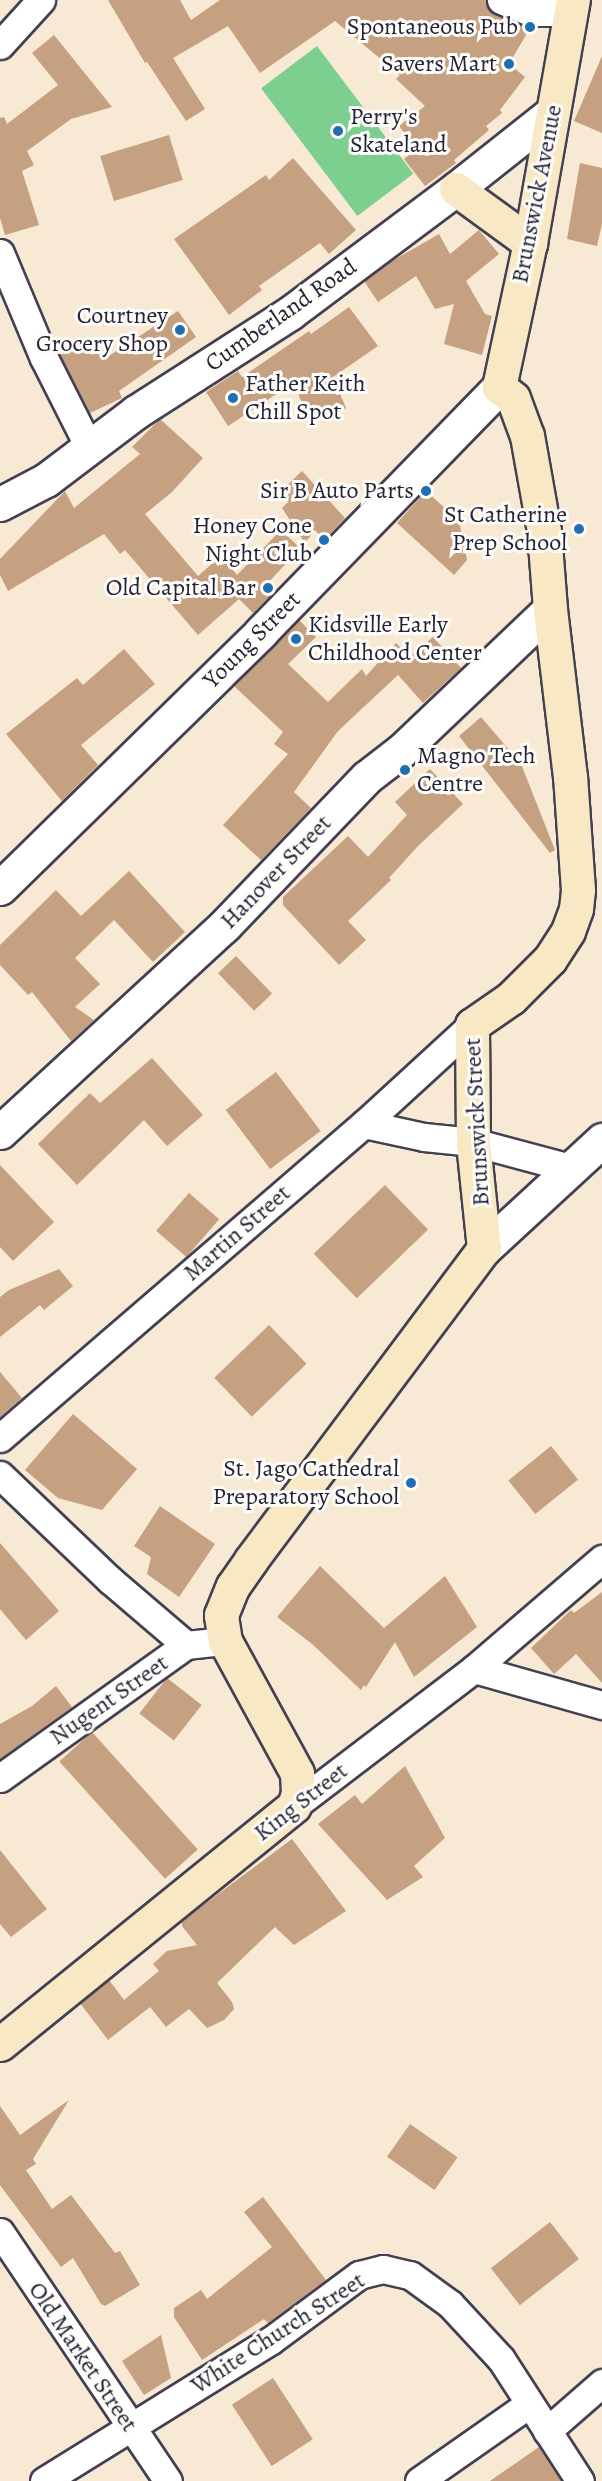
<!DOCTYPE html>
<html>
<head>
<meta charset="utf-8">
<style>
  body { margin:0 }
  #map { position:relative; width:602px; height:2481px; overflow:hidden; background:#f7e9d4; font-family:Alegreya,serif }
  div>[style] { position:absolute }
  .green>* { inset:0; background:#7dcf90; transform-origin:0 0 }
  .building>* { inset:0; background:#c5a081; transform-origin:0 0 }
  .roads { filter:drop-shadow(2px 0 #424052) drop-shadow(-2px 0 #424052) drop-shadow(0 2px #424052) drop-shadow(0 -2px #424052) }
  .minor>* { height:27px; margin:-13.5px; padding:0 13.5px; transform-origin:13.5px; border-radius:13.5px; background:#fff }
  .tertiary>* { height:33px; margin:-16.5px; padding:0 16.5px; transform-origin:16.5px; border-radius:16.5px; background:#fff }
  .secondary>* { height:33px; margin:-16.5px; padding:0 16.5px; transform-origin:16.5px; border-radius:16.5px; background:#f8e8c3 }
  .dots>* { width:16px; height:16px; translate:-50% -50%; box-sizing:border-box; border:3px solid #fdfcf7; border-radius:50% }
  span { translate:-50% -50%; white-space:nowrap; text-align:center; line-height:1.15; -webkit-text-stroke:6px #fdfcf7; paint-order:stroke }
  .poi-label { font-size:24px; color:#22223b }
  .right { translate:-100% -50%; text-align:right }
  .left { translate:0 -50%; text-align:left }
  .street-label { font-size:24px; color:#22223b }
</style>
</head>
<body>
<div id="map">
  <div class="green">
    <i style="left:317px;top:46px;width:160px;height:70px;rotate:53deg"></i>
  </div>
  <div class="building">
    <i style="clip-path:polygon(108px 0,180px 0,191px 20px,220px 0,486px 0,488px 9px,495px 14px,530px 28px,509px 64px,525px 77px,500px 110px,502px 113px,486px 126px,489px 130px,454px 160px,456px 163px,425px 186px,404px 159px,417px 149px,399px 126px,425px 106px,396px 79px,400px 75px,335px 21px,260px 73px,228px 26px,173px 58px,205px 109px,186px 121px,147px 62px,145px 63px)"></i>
    <i style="clip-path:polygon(54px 35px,112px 107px,71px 119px,27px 151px,34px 165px,22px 171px,39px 225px,5px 235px,0 218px,0 118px,4px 117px,7px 124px,58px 85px,32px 53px)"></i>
    <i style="clip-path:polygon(602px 56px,602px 133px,574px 121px)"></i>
    <i style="left:169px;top:135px;width:47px;height:72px;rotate:73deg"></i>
    <i style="clip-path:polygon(293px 158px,356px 230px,329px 254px,320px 243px,259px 286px,262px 290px,229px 315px,174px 239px,266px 175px,269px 180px)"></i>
    <i style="clip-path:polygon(580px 163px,602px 168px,602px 224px,597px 246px,567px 239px)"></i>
    <i style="clip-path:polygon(479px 230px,499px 254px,466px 281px,485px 314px,492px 316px,482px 355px,444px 344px,454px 304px,435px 309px,416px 276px,378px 302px,364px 281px,387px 264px,439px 234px,450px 254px)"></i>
    <i style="clip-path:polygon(349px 307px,378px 346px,333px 377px,346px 408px,311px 423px,293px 383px,228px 426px,206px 392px,238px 371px,242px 377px,309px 331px,311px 334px)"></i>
    <i style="clip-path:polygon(178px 311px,196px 337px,119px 391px,122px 398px,90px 413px,60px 355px,94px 339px,104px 359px)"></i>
    <i style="clip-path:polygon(160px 419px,203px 458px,172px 492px,145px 514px,198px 576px,221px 556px,237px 575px,281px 530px,300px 548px,268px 583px,276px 590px,253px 613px,239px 599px,198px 635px,125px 550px,120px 554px,104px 534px,8px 591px,0 575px,0 559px,65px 491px,74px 508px,140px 454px,132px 447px)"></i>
    <i style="clip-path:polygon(302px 471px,345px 518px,324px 540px,315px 530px,305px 543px,282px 508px,289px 501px,280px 492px)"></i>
    <i style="clip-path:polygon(426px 491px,459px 521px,467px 560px,454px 575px,397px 523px)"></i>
    <i style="clip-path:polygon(299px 620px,316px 637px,288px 664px,328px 702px,362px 669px,366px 676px,396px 643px,410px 657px,433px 637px,461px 668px,423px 703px,398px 675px,338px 731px,294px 792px,311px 808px,261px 860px,223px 825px,288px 754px,274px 744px,283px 732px,234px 686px)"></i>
    <i style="clip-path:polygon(124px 649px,155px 684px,81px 745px,98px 765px,62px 801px,6px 734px,77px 678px,83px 685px)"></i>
    <i style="clip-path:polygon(481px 717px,521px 764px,555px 850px,550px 853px,459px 736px)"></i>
    <i style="clip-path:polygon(430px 769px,463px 804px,418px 846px,389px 878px,391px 880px,348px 921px,366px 940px,339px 965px,283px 905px,283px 897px,348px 836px,368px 857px,407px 815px,395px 802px)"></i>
    <i style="clip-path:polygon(129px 871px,185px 932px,153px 962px,114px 920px,75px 958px,100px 984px,75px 1007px,94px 1020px,71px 1041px,32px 992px,28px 995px,0 965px,0 945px,56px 890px,81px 916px)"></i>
    <i style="left:236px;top:956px;width:52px;height:25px;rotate:46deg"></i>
    <i style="clip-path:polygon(152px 1058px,203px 1115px,167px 1146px,144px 1120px,77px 1185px,38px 1144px,90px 1093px,100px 1103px)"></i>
    <i style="left:276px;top:1072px;width:74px;height:63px;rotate:53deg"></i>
    <i style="clip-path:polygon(0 1165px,54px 1222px,13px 1261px,0 1247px)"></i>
    <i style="left:385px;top:1185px;width:62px;height:99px;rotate:46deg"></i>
    <i style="left:189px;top:1193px;width:40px;height:50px;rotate:41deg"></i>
    <i style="clip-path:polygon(59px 1269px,73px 1286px,44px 1310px,40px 1305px,0 1337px,0 1297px,9px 1290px)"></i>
    <i style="left:269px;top:1325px;width:54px;height:76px;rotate:46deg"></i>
    <i style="clip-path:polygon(0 1372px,22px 1398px,0 1417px)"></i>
    <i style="clip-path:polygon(73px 1414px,137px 1469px,102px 1510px,58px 1498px,25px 1470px)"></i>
    <i style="left:551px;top:1446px;width:43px;height:55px;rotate:51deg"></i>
    <i style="clip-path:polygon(160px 1506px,215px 1544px,179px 1597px,147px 1574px,151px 1557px,134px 1546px)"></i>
    <i style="clip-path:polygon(0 1543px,59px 1611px,26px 1640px,0 1609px)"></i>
    <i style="clip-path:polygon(320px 1566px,384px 1628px,445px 1576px,477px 1627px,414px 1677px,395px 1642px,366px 1687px,364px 1685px,361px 1690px,312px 1644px,277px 1617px)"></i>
    <i style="clip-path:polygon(602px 1592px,602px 1683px,576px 1654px,554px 1674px,531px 1648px,571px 1610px,574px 1613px)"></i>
    <i style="left:167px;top:1678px;width:44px;height:45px;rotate:38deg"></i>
    <i style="clip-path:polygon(56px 1686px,72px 1707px,0 1759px,0 1724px,32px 1706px)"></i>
    <i style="left:92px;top:1732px;width:158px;height:44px;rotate:48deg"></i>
    <i style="clip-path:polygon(405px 1766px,445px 1838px,414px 1866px,423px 1877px,387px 1900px,318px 1824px,355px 1795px,362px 1804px)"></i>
    <i style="clip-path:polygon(292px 1839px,346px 1911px,294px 1945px,275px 1927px,217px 1983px,232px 2002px,234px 2009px,224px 2020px,207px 2028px,189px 2009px,166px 2027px,150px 2007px,108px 2040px,80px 2003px,109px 1980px,124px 2000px,159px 1971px,153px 1964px,167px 1951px,197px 1945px,182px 1926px,182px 1921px)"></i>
    <i style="clip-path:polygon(0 1850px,47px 1909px,11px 1937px,0 1924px)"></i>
    <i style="clip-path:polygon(69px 2100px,33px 2159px,36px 2164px,26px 2170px,52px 2209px,71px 2195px,115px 2253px,120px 2251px,140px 2285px,105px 2306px,101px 2304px,73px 2258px,61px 2267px,0 2185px,0 2106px,20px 2135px)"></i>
    <i style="left:410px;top:2124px;width:58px;height:40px;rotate:35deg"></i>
    <i style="clip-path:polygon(263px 2197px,326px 2280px,268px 2323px,264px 2319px,202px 2360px,174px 2317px,174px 2308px,201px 2290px,207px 2299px,272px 2247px,244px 2212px)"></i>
    <i style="left:550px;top:2222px;width:47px;height:75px;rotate:52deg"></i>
    <i style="clip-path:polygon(161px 2335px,171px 2378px,144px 2395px,122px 2361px)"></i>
    <i style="left:273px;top:2378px;width:73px;height:49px;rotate:57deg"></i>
    <i style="clip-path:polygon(539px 2447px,561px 2481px,490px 2481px)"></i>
  </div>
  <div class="roads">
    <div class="minor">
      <i style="left:501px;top:0;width:32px;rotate:22deg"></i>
      <i style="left:531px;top:12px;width:40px"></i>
      <i style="left:0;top:45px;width:61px;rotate:-47.7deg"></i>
      <i style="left:0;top:253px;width:114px;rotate:67.3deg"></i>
      <i style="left:44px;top:358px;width:100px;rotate:63.2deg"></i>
      <i style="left:364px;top:1124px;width:61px;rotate:12.2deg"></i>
      <i style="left:424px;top:1137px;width:49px;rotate:5.8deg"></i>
      <i style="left:473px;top:1142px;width:100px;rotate:15deg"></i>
      <i style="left:0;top:1438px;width:481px;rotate:-40.8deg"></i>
      <i style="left:364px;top:1124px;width:147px;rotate:-42.5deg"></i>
      <i style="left:0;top:1475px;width:152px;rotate:43.7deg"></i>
      <i style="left:110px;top:1580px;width:100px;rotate:40.5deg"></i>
      <i style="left:474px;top:1669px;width:133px;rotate:15.7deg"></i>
      <i style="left:0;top:1778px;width:229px;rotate:-35.6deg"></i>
      <i style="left:186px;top:1645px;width:39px;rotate:-6deg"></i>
      <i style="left:294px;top:1806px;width:226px;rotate:-37.3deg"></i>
      <i style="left:474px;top:1669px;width:169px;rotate:-40.7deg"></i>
      <i style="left:0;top:2232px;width:300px;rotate:56deg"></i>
      <i style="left:547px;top:2431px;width:73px;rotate:-41.1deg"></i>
      <i style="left:44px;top:2481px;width:266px;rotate:-31.8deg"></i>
      <i style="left:270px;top:2341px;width:111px;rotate:-36.6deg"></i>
      <i style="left:359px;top:2275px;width:25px;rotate:-14deg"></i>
      <i style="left:383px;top:2269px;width:28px;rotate:13deg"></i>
      <i style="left:410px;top:2275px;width:49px;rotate:35.9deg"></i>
      <i style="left:450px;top:2304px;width:75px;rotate:47.2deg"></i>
      <i style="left:501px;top:2359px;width:145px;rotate:57.1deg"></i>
      <i style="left:419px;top:2481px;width:134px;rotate:-35deg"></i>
    </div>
    <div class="tertiary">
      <i style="left:0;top:504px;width:52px;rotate:-27.6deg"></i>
      <i style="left:46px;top:480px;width:113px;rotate:-37.1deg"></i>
      <i style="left:136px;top:412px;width:183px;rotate:-32.7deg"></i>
      <i style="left:290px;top:313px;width:207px;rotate:-36.8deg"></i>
      <i style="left:456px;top:189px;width:122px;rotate:-38.4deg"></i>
      <i style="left:0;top:888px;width:366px;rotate:-44.4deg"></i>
      <i style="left:261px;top:632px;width:342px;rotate:-45.8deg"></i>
      <i style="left:0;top:1132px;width:306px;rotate:-42.6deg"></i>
      <i style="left:225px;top:925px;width:205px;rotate:-46.2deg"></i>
      <i style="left:367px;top:777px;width:44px;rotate:-37.6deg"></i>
      <i style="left:402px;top:750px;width:204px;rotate:-43.6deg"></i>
      <i style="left:484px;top:1249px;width:161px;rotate:-42.7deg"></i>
    </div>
    <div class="secondary">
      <i style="left:456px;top:189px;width:92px;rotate:36.1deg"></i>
      <i style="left:0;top:2044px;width:378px;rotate:-39deg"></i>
      <i style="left:294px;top:1806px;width:14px;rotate:-73deg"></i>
      <i style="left:298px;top:1793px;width:20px;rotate:-93deg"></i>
      <i style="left:297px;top:1773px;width:150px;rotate:-118.6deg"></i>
      <i style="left:225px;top:1641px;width:26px;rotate:-99deg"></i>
      <i style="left:221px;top:1615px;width:31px;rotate:-68deg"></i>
      <i style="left:233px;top:1586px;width:32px;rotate:-55deg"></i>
      <i style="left:251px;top:1560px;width:389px;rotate:-53.2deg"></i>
      <i style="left:484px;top:1249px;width:108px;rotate:-95.9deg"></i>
      <i style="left:473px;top:1142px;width:117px;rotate:-90.5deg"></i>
      <i style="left:472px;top:1025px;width:47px;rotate:-34.7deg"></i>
      <i style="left:511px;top:998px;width:55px;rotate:-45deg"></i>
      <i style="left:550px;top:959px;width:33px;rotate:-57deg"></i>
      <i style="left:568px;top:931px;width:23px;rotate:-70deg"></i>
      <i style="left:576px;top:909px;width:19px;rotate:-84deg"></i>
      <i style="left:578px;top:890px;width:113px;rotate:-94deg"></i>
      <i style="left:570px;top:777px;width:169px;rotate:-96.8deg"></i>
      <i style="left:550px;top:609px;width:78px;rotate:-94.4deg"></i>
      <i style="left:544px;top:531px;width:97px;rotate:-100.1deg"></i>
      <i style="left:527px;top:436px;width:40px;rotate:-110.2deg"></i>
      <i style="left:513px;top:398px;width:18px;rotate:-142deg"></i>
      <i style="left:499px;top:387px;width:147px;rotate:-77.9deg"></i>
      <i style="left:530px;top:243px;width:247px;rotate:-80deg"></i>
    </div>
  </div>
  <div class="dots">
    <i style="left:530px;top:27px;background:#1f6fb2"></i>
    <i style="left:509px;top:64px;background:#1f6fb2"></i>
    <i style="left:338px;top:131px;background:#1f6fb2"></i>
    <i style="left:180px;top:330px;background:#1f6fb2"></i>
    <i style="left:233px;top:398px;background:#1f6fb2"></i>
    <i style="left:426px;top:491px;background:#1f6fb2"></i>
    <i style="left:579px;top:529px;background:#1f6fb2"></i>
    <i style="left:324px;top:540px;background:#1f6fb2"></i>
    <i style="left:268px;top:588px;background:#1f6fb2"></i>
    <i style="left:296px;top:639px;background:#1f6fb2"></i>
    <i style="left:405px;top:770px;background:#1f6fb2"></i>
    <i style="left:411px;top:1483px;background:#1f6fb2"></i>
  </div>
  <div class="poi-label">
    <span class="right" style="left:518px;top:27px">Spontaneous Pub</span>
    <span class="right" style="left:497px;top:64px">Savers Mart</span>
    <span class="left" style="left:350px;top:131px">Perry's<br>Skateland</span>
    <span class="right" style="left:168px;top:330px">Courtney<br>Grocery Shop</span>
    <span class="left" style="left:245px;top:398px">Father Keith<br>Chill Spot</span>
    <span class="right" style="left:414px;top:491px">Sir B Auto Parts</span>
    <span class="right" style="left:567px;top:529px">St Catherine<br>Prep School</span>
    <span class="right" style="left:312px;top:540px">Honey Cone<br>Night Club</span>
    <span class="right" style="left:256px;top:588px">Old Capital Bar</span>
    <span class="left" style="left:308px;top:639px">Kidsville Early<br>Childhood Center</span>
    <span class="left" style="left:417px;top:770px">Magno Tech<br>Centre</span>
    <span class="right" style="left:399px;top:1483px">St. Jago Cathedral<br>Preparatory School</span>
  </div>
  <div class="street-label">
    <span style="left:537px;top:194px;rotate:-79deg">Brunswick Avenue</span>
    <span style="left:281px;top:315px;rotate:-35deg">Cumberland Road</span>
    <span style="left:252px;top:640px;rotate:-45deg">Young Street</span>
    <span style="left:276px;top:872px;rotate:-46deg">Hanover Street</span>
    <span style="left:477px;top:1122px;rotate:-93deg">Brunswick Street</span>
    <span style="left:237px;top:1233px;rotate:-41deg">Martin Street</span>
    <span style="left:109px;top:1700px;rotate:-35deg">Nugent Street</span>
    <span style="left:301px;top:1802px;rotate:-38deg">King Street</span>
    <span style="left:278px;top:2333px;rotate:-33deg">White Church Street</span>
    <span style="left:83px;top:2357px;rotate:56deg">Old Market Street</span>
  </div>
</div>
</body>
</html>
